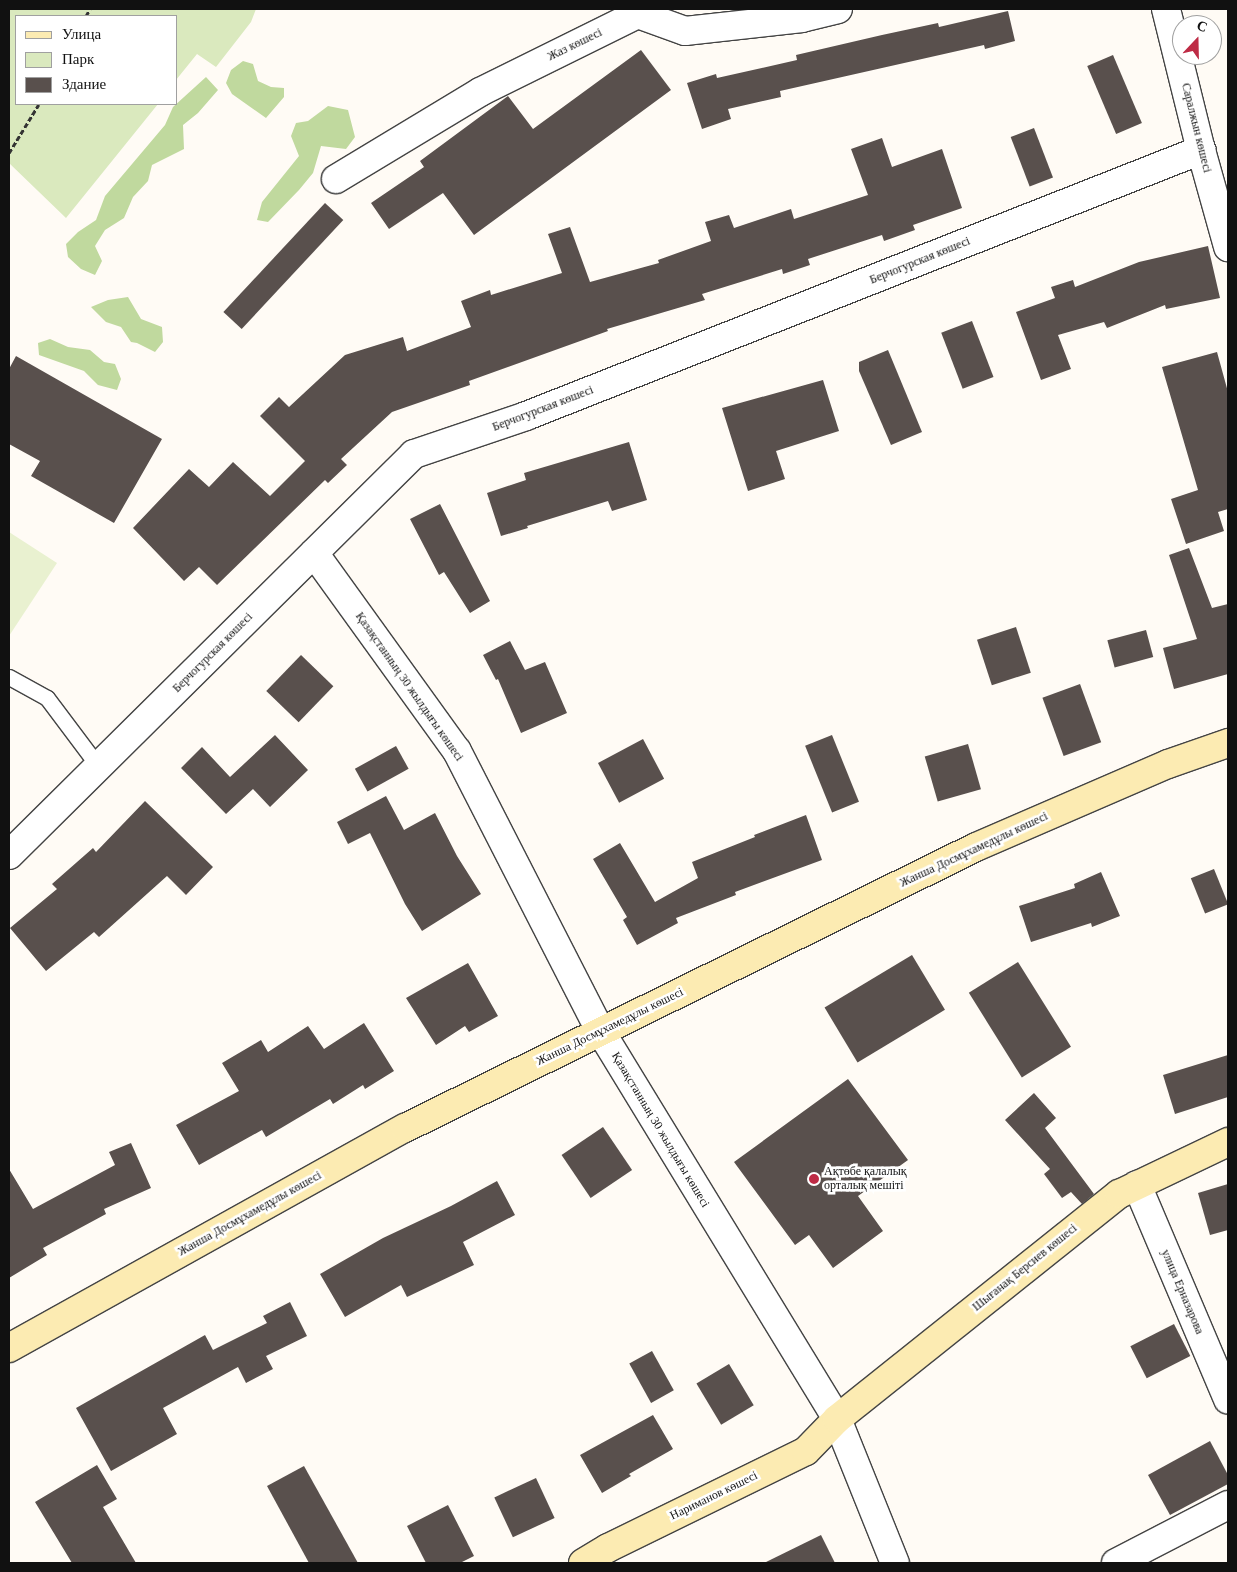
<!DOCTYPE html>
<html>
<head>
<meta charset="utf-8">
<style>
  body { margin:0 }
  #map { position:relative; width:1237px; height:1572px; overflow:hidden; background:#fffbf5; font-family:"Times New Roman",serif }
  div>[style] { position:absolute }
  .green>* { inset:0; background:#dae9be }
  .forest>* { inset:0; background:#c0d99e }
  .pitch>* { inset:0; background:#e9f1d0 }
  .building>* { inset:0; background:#59504d; transform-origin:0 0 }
  .path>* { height:3px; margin-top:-1.5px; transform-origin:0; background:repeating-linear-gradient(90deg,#333 0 5px,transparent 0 7.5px) }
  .roads { filter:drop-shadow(1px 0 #444) drop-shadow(-1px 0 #444) drop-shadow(0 1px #444) drop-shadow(0 -1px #444) }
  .lane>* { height:15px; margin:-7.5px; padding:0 7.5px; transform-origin:7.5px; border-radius:7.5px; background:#fff }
  .street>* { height:28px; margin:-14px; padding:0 14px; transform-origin:14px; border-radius:14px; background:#fff }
  .secondary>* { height:28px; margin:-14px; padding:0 14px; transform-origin:14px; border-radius:14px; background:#fcebb2 }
  .dots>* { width:14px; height:14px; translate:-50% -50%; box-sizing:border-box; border:2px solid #fff; border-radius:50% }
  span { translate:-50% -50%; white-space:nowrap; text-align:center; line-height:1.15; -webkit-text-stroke:5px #fff; paint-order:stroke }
  .street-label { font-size:12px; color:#111 }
  .poi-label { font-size:12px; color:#111 }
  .left { translate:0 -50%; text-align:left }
  .frame { position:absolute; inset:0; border:10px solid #111; pointer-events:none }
  .legend { position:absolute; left:15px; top:15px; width:162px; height:90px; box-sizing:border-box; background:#fff; border:1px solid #a0a0a0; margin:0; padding:6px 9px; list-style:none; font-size:15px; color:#111 }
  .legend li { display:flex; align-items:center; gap:10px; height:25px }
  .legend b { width:25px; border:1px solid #a0a0a0 }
  .north { position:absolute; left:1172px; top:15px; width:50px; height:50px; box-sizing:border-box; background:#fff; border:1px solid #a0a0a0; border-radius:50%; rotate:21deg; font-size:14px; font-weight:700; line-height:20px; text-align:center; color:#111 }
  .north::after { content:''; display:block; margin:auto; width:18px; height:22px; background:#be2b45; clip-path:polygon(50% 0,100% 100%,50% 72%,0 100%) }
</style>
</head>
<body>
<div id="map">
  <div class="green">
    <i style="clip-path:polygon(9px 9px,256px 9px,251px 22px,216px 67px,197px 54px,176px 80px,176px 16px,16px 16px,16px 104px,158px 104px,66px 218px,9px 163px)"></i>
  </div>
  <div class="forest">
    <i style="clip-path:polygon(243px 61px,253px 64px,258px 81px,271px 87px,284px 88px,284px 97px,266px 118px,232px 94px,226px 83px,231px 70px)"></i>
    <i style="clip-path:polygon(206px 77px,218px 90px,198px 113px,183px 125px,184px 149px,152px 165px,148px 181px,133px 197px,124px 218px,105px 230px,95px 246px,102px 261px,95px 275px,81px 269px,68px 257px,66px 244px,78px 232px,96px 220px,105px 196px,165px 125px,173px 107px)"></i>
    <i style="clip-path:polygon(328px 106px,348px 110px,355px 137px,346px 149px,321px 146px,313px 173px,299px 190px,268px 222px,257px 220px,262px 202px,299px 156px,291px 136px,296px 123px,308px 121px)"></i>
    <i style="clip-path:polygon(128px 297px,141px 319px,162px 327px,163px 342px,155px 352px,137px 343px,131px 342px,121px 327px,106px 322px,91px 307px,108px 300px)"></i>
    <i style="clip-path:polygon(50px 339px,68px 347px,90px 350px,104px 362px,115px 364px,121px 379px,117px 390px,98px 385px,84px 371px,39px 355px,38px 343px)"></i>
  </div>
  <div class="pitch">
    <i style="clip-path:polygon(9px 532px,57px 563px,9px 636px)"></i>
  </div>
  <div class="building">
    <i style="clip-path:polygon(1008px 11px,1015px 41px,985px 49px,984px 45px,780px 91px,781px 97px,728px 109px,731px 119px,702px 129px,687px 83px,716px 74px,717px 78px,797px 60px,796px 55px,882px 35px,938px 23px,939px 27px)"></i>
    <i style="clip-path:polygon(641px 50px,671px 90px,474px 235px,443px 193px,389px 229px,371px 203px,424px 167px,420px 161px,508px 96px,533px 129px)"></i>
    <i style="left:1113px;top:55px;width:74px;height:28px;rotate:67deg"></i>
    <i style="left:1034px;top:128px;width:53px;height:25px;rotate:69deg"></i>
    <i style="clip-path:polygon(882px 138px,892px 167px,942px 149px,962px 208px,913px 225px,915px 230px,884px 241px,882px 235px,808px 259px,810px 265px,783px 274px,782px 269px,702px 294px,705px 300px,607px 329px,608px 331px,469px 381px,470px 385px,392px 412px,341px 459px,347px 465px,328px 483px,325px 480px,217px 585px,199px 567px,184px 581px,133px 528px,189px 469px,209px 487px,233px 462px,270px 496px,305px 461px,260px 416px,279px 397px,289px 407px,345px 355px,403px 337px,407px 351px,471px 327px,461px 301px,490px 290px,491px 295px,562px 273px,548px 234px,570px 227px,590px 282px,659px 263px,658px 260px,711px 241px,705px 222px,729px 215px,734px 228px,791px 209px,794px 219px,868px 195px,851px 149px)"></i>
    <i style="left:325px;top:203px;width:25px;height:149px;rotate:43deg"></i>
    <i style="clip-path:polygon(1208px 246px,1220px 298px,1166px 309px,1165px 305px,1107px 328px,1104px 322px,1058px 335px,1071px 369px,1041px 380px,1016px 312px,1055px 298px,1051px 287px,1073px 280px,1075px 287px,1139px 262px)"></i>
    <i style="left:972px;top:321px;width:60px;height:33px;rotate:69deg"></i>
    <i style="clip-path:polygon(888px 350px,922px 432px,891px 445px,859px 371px,859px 362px)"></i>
    <i style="clip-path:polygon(1217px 352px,1228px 392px,1228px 509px,1218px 512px,1224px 531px,1186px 544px,1171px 499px,1198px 490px,1162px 367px)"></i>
    <i style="clip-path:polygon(16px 356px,162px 439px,114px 523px,31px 476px,40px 461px,9px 444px,9px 369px)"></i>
    <i style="clip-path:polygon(823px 380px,839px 431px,776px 451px,785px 479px,748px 491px,722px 408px)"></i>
    <i style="clip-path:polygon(629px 442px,647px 500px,612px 511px,608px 501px,527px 526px,528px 528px,501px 536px,487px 493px,526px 480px,524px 473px)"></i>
    <i style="clip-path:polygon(440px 504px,490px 601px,470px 613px,444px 572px,439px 575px,410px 519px)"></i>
    <i style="clip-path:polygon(1189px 548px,1212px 608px,1228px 604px,1228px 674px,1174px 689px,1163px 648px,1197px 639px,1169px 555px)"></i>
    <i style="left:1016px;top:627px;width:48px;height:41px;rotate:72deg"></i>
    <i style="left:1146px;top:630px;width:28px;height:40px;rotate:75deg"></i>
    <i style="clip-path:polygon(510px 641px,525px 670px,545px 662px,567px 713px,521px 733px,498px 679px,496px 680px,483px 655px)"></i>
    <i style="left:301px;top:655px;width:45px;height:50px;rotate:44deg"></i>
    <i style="left:1080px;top:684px;width:62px;height:40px;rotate:70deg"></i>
    <i style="clip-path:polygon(275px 735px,308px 770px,270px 807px,253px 789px,226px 814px,181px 768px,202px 747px,230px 777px)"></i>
    <i style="left:832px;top:735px;width:72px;height:29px;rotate:68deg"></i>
    <i style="left:643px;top:739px;width:45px;height:51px;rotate:62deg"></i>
    <i style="left:968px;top:744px;width:47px;height:45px;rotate:74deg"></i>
    <i style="left:396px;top:746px;width:26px;height:47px;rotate:61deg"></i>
    <i style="clip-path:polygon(386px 796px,404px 830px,435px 813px,457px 856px,481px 894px,422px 931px,405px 904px,370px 833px,348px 844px,337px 822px)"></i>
    <i style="clip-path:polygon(145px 801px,213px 867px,186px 895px,167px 876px,99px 937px,94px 932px,46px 971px,10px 928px,57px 889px,52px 884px,93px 848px,96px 852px)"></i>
    <i style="clip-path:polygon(806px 815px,822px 860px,735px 892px,736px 895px,676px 918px,678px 923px,637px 945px,623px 920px,627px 917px,593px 859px,620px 843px,655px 902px,698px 878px,692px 862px,755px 837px,754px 835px)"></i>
    <i style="left:1214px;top:869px;width:38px;height:25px;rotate:68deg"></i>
    <i style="clip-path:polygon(1101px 872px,1120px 916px,1092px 927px,1091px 923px,1031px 942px,1019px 906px,1075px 888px,1074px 884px)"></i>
    <i style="left:912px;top:955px;width:64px;height:102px;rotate:59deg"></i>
    <i style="left:1018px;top:962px;width:100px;height:58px;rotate:58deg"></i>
    <i style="clip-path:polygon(468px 963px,498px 1016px,469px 1032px,465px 1026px,436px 1045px,406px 998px)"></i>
    <i style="clip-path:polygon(364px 1023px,394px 1071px,365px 1089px,363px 1085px,333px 1104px,330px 1099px,266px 1137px,262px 1130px,199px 1165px,176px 1125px,239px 1091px,222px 1063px,261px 1040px,268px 1052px,308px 1026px,324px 1049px)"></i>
    <i style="clip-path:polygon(1228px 1055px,1228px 1097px,1175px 1114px,1163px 1075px)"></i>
    <i style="clip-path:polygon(848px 1079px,908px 1160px,858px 1196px,883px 1231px,833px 1268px,809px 1235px,795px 1245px,734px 1162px)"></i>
    <i style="clip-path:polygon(1034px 1093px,1056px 1118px,1045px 1128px,1094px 1194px,1082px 1204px,1071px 1192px,1062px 1198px,1044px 1174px,1050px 1169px,1005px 1120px)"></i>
    <i style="left:603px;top:1127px;width:52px;height:50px;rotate:56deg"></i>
    <i style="clip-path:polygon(131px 1143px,151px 1188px,104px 1209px,106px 1214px,43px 1248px,47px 1255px,9px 1278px,9px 1169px,33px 1209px,115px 1165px,109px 1152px)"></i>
    <i style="clip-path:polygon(497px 1181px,515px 1215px,463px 1242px,474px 1265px,407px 1297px,401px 1285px,345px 1317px,320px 1274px,383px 1238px,451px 1206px)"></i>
    <i style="clip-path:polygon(1228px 1184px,1228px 1230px,1210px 1235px,1198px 1193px)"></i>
    <i style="clip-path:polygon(290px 1302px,307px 1336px,266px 1356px,273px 1369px,246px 1383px,238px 1367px,163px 1408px,177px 1434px,111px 1471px,76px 1408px,205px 1335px,213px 1350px,267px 1323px,263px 1316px)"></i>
    <i style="left:1174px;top:1324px;width:36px;height:49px;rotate:63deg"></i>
    <i style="left:652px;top:1351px;width:45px;height:26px;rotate:61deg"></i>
    <i style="left:729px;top:1364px;width:48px;height:38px;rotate:59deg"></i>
    <i style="clip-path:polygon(653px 1415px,673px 1449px,629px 1474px,631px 1476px,602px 1493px,580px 1455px)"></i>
    <i style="clip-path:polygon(1210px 1441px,1228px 1475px,1228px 1484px,1170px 1515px,1148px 1475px)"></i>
    <i style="clip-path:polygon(97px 1465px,117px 1499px,103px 1507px,136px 1563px,72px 1563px,35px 1502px)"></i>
    <i style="clip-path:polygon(304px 1466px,358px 1563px,309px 1563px,267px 1486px)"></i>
    <i style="left:536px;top:1478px;width:44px;height:46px;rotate:65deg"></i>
    <i style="clip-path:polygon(448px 1505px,474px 1556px,460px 1563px,426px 1563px,407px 1526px)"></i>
    <i style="clip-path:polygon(821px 1535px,835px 1563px,764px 1563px)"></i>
  </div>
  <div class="path">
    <i style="left:86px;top:16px;width:8px;rotate:-60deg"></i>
    <i style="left:9px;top:153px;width:57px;rotate:-58.5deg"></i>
  </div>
  <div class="roads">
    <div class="lane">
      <i style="left:9px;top:677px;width:43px;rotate:28.9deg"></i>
      <i style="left:47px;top:698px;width:85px;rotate:53.1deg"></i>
    </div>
    <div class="street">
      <i style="left:1166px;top:9px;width:145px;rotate:76.1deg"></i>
      <i style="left:1201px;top:150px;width:101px;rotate:74.4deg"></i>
      <i style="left:336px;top:179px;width:168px;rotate:-31.1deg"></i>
      <i style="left:480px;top:92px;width:176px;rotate:-26.3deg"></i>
      <i style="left:638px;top:14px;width:50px;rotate:19.9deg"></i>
      <i style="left:685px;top:31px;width:118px;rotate:-6.3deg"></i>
      <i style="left:802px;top:18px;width:37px;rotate:-14deg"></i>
      <i style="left:314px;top:553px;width:244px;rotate:54.2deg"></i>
      <i style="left:457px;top:751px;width:316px;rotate:62.9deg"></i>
      <i style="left:601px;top:1032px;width:453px;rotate:58.6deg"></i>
      <i style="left:837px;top:1419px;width:155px;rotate:68.1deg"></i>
      <i style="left:9px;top:855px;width:570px;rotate:-44.72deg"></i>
      <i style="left:414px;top:454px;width:118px;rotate:-18.7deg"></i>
      <i style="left:526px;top:416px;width:726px;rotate:-21.51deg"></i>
      <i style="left:1137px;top:1185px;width:233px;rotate:67deg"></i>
      <i style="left:1116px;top:1563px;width:126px;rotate:-27.4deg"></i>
    </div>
    <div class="secondary">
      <i style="left:9px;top:1348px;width:453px;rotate:-29.1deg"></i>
      <i style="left:405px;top:1128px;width:636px;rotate:-26.2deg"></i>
      <i style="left:976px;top:847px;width:209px;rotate:-23.4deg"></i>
      <i style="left:1168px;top:764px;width:64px;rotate:-19.3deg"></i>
      <i style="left:583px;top:1563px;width:29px;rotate:-31deg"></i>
      <i style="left:608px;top:1548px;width:220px;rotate:-26.1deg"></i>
      <i style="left:806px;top:1451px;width:45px;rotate:-45.9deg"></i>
      <i style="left:837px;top:1419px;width:361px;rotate:-38.6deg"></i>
      <i style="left:1119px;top:1194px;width:121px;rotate:-25.5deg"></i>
    </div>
  </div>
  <div class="dots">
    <i style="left:814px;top:1179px;background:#be2b45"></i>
  </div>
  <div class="street-label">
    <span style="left:575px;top:45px;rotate:-26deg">Жаз көшесі</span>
    <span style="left:1196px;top:128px;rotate:76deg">Саралжын көшесі</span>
    <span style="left:920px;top:261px;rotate:-22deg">Берчогурская көшесі</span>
    <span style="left:543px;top:409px;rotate:-21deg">Берчогурская көшесі</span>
    <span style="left:213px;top:653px;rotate:-45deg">Берчогурская көшесі</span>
    <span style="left:409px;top:687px;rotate:55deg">Қазақстанның 30 жылдығы көшесі</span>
    <span style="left:974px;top:850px;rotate:-25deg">Жанша Досмұхамедұлы көшесі</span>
    <span style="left:610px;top:1027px;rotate:-26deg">Жанша Досмұхамедұлы көшесі</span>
    <span style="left:660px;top:1130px;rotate:59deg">Қазақстанның 30 жылдығы көшесі</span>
    <span style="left:250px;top:1214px;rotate:-29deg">Жанша Досмұхамедұлы көшесі</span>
    <span style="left:1025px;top:1268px;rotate:-39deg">Шығанақ Берсиев көшесі</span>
    <span style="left:1182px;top:1292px;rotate:67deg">улица Ерназарова</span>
    <span style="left:714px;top:1496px;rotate:-26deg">Нариманов көшесі</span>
  </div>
  <div class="poi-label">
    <span class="left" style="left:824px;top:1179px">Ақтөбе қалалық<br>орталық мешіті</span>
  </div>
  <div class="frame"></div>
  <ul class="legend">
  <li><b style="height:6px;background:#fcebb2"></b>Улица</li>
  <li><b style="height:14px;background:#dae9be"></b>Парк</li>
  <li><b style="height:14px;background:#59504d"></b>Здание</li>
  </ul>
  <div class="north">С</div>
</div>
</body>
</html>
